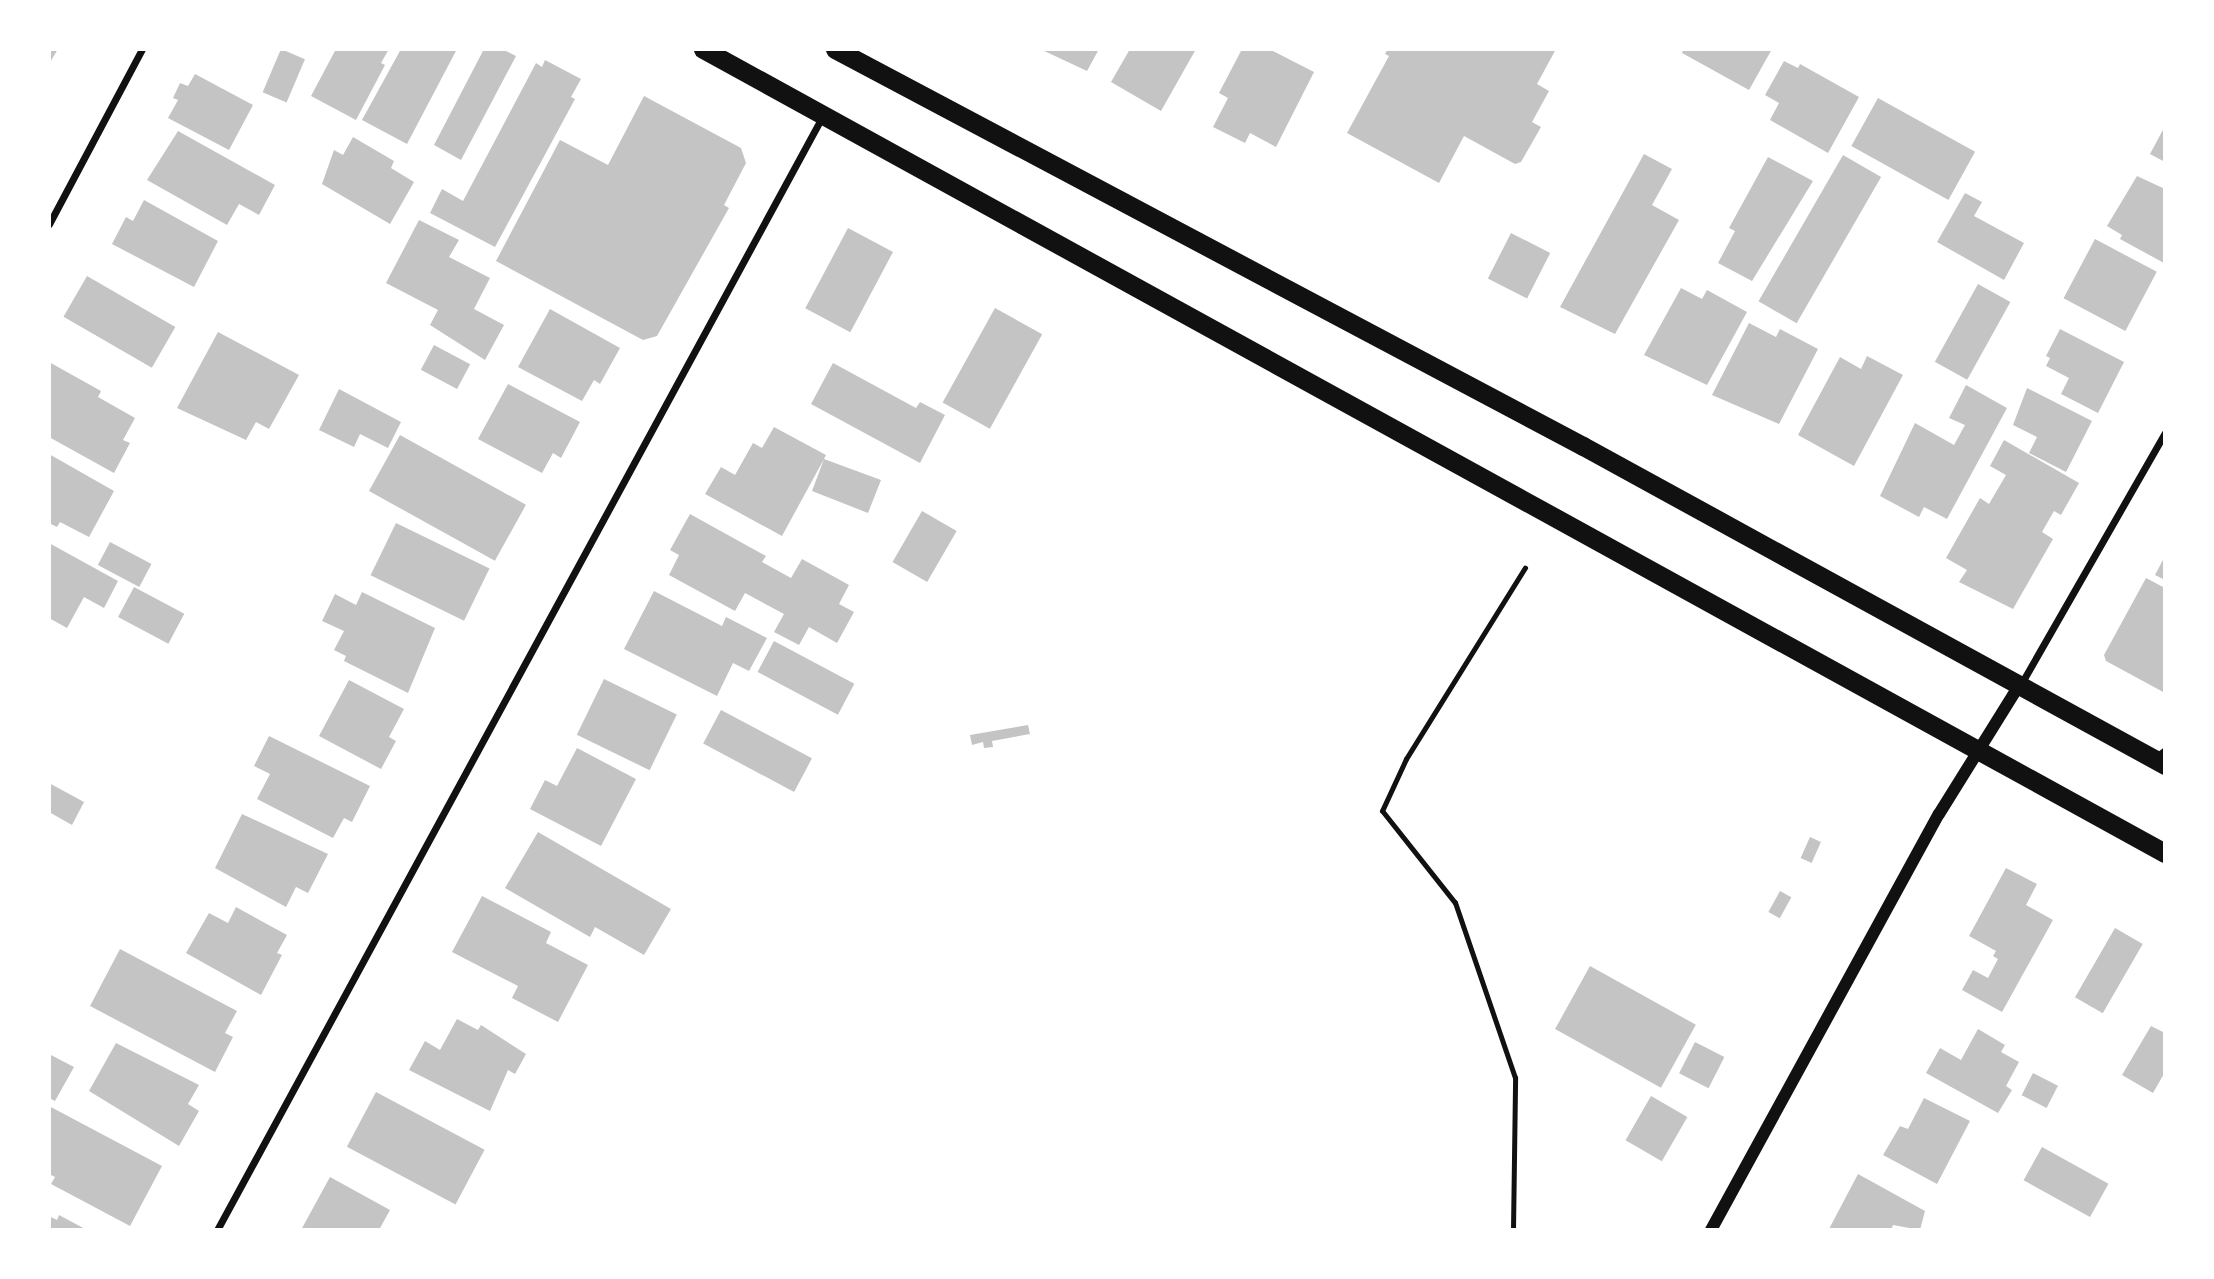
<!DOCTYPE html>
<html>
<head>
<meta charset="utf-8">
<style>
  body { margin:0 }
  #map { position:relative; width:2214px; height:1279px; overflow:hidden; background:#fff; font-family:Arial,sans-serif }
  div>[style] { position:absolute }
  .building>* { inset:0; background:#c4c4c4; transform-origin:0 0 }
  .path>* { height:4.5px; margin:-2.25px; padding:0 2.25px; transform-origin:2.25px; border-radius:2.25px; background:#111 }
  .service>* { height:5px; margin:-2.5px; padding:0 2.5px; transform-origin:2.5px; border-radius:2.5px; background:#111 }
  .minor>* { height:7px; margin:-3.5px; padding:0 3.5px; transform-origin:3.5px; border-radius:3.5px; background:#111 }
  .tertiary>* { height:12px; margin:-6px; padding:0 6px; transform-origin:6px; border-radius:6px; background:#111 }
  .trunk>* { height:19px; margin:-9.5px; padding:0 9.5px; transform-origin:9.5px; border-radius:9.5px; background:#111 }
  span { translate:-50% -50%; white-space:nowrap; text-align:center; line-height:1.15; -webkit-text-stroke:7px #fff; paint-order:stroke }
  .frame { position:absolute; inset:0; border:51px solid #fff; pointer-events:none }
</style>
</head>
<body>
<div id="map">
  <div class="building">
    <i style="clip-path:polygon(49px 49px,58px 49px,49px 64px)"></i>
    <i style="left:281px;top:49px;width:26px;height:47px;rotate:23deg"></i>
    <i style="clip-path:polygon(336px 49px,389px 49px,381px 63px,385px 65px,356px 120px,311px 96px)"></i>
    <i style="clip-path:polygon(401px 49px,457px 49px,407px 144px,362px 120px)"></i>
    <i style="clip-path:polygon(484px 49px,502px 49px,516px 56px,461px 160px,434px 145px)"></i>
    <i style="clip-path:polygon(1040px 49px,1099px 49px,1087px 71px)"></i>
    <i style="clip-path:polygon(1130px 49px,1196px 49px,1161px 111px,1111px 82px)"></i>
    <i style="clip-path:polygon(1242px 49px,1269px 49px,1314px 72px,1276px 147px,1250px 133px,1245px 143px,1213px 127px,1228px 98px,1219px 93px)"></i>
    <i style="clip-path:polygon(1388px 49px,1556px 49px,1537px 84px,1549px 91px,1532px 122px,1541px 127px,1521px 162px,1515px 164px,1464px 136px,1439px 183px,1347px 133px,1389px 56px,1385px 54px)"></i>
    <i style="clip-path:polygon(1684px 49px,1772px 49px,1749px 90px,1682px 53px)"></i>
    <i style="clip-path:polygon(545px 60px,581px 79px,571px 97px,575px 99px,495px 247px,430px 213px,442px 189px,463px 201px,536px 63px,542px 67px)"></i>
    <i style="clip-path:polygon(1784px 61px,1798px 68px,1800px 64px,1859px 97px,1828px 153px,1770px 120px,1779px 103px,1765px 95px)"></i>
    <i style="clip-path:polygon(195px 74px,253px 105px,229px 150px,168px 118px,178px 100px,173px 98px,180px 83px,188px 86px)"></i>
    <i style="clip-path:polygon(644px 96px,741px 148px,746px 163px,724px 205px,729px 208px,657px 336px,643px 340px,496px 261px,560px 140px,608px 165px)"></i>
    <i style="left:1878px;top:98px;width:111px;height:55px;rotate:29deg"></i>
    <i style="clip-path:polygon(2165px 126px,2165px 162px,2150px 154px)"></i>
    <i style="clip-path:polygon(178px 131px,275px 185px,259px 215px,239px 204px,227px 225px,147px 180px)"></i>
    <i style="clip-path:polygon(353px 137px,394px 161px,391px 168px,414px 182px,390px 224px,322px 184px,334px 150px,343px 155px)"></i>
    <i style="clip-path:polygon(1644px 154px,1672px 169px,1652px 205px,1679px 220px,1615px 334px,1560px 307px)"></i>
    <i style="left:1843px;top:155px;width:44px;height:169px;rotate:30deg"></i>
    <i style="clip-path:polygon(1768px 157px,1813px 181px,1752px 281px,1718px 263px,1735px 231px,1729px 228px)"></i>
    <i style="clip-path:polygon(2137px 176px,2165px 189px,2164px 263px,2120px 239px,2122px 235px,2107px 226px)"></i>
    <i style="clip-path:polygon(1965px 193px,1982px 202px,1974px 216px,2024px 243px,2004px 280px,1937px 242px)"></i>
    <i style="clip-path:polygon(144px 200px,218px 241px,194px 287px,112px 244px,126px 217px,133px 221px)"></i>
    <i style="clip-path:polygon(419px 220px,459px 240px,449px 257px,490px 278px,474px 309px,504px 325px,485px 360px,430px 325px,438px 310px,386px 283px)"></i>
    <i style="left:848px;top:228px;width:51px;height:91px;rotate:28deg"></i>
    <i style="left:1511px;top:233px;width:44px;height:51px;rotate:27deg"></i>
    <i style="left:2095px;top:239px;width:70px;height:67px;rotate:28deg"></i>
    <i style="left:87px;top:276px;width:102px;height:47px;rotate:30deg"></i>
    <i style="left:1978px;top:284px;width:37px;height:89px;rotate:29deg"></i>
    <i style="clip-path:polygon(1681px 288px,1702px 299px,1707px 290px,1747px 312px,1707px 385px,1644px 355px)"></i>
    <i style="left:995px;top:308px;width:54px;height:108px;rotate:29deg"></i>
    <i style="clip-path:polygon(550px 309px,620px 348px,600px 384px,594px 380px,582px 401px,518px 367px)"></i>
    <i style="clip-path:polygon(1749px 323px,1776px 337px,1780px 329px,1818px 349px,1779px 424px,1712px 395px)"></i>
    <i style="clip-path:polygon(2060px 329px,2124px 362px,2098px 413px,2061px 394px,2069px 378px,2046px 366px,2050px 358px,2046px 356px)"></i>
    <i style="clip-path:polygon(218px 332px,299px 375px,269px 429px,256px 422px,246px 440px,177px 408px)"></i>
    <i style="left:434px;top:345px;width:41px;height:28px;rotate:28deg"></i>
    <i style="clip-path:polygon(1867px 356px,1903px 375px,1854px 466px,1798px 435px,1840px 357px,1861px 369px)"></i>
    <i style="clip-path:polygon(49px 362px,101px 391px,98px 397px,135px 418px,123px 440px,130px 443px,114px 473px,49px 437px)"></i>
    <i style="clip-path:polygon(833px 363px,916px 408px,920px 402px,945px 415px,920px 463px,811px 404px)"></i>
    <i style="clip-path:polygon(508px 384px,580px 422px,561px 458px,553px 453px,542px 473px,478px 439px)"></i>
    <i style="clip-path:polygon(1966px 385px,2007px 408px,1947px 519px,1924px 507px,1919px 517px,1880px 496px,1915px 423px,1954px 445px,1965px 425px,1949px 418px)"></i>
    <i style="clip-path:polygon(2027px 388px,2092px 421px,2066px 472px,2029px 453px,2037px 437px,2013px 425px)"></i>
    <i style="clip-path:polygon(339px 389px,401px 422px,388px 448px,360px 434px,354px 447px,319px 430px)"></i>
    <i style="clip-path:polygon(774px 427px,826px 455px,824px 459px,881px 480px,868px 513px,812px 491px,824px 459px,782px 536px,705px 494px,721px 467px,735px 475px,753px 443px,762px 448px)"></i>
    <i style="left:400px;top:435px;width:144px;height:64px;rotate:29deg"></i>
    <i style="clip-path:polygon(2004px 440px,2079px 483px,2061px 515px,2054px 511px,2042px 532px,2053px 539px,2013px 609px,1959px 582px,1967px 570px,1946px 558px,1980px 498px,1989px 504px,2006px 475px,1990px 466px)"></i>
    <i style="clip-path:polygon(49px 454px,114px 491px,89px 537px,60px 522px,57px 527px,49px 523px)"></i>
    <i style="left:922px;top:511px;width:40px;height:59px;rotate:30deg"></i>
    <i style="clip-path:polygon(690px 514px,766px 556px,762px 562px,791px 578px,802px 559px,849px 585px,839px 604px,854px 612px,837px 643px,809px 627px,799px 645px,774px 632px,784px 614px,745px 593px,735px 611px,669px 575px,679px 555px,670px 550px)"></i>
    <i style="left:396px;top:523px;width:104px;height:58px;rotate:26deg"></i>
    <i style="left:110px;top:542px;width:47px;height:26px;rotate:28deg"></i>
    <i style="clip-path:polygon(49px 543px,118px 581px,104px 608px,84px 597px,67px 628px,49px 618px)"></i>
    <i style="clip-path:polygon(2165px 556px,2165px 580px,2155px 575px)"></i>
    <i style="clip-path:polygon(2146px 578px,2165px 588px,2165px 693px,2106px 661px,2104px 655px)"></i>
    <i style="left:134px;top:587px;width:57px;height:34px;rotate:28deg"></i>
    <i style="clip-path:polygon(654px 591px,722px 626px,726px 617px,767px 638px,749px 671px,733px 663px,717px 696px,624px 649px)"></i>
    <i style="clip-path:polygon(362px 592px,435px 628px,408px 693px,344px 661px,346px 656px,334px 650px,344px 631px,322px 621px,335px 594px,356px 605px)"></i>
    <i style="left:774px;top:641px;width:91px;height:35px;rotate:28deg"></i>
    <i style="left:604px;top:679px;width:81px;height:62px;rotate:26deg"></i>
    <i style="clip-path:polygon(349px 680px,404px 709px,389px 737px,396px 741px,381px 769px,319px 736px)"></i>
    <i style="left:721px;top:710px;width:103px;height:38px;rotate:28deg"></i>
    <i style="clip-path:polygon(1028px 725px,1030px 734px,992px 741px,993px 747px,984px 748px,983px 742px,972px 745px,970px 735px)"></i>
    <i style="clip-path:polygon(269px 736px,370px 786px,352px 822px,344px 818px,333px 838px,257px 799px,270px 774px,254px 766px)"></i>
    <i style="clip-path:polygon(577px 748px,636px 779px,601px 846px,530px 809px,545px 780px,557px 786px)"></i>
    <i style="clip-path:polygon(49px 783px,84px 802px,72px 825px,49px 812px)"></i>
    <i style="clip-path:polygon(242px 814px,328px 854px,308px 893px,296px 887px,286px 907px,215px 868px)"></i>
    <i style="clip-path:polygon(538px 832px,671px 909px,644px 955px,595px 927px,590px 937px,505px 888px)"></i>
    <i style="left:1810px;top:837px;width:12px;height:23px;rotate:24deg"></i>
    <i style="clip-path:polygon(2006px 868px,2037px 884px,2026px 905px,2053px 920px,2002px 1012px,1962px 990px,1973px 970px,1988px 978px,1998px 959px,1993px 956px,1996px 951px,1969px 936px)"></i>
    <i style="left:1780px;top:891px;width:13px;height:24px;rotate:29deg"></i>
    <i style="clip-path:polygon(482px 896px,551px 932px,546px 943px,588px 965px,558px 1022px,512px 998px,518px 986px,452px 952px)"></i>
    <i style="clip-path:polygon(236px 907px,287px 935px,277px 953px,282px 955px,261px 995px,186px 953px,209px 913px,228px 923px)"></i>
    <i style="left:2115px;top:928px;width:32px;height:80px;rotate:30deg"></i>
    <i style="clip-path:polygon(120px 949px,237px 1011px,225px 1033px,233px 1037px,215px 1072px,90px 1006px)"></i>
    <i style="left:1590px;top:966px;width:121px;height:72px;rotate:29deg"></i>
    <i style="clip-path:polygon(457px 1019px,478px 1030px,481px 1025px,526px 1054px,515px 1074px,508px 1070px,490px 1111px,409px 1070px,425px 1041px,440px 1050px)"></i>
    <i style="clip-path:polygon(2151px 1026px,2165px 1033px,2165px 1072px,2153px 1093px,2122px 1075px)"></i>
    <i style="clip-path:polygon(1978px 1029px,2005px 1045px,2001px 1052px,2019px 1062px,2006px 1086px,2012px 1090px,1998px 1113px,1926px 1073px,1940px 1048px,1961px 1060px)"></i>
    <i style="left:1695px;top:1042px;width:33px;height:35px;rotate:27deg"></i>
    <i style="clip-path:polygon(116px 1043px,199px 1085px,188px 1104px,199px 1111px,179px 1146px,89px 1091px)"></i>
    <i style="clip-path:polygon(49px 1054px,74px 1067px,55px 1101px,49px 1098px)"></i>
    <i style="left:2033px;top:1073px;width:28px;height:25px;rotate:27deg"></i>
    <i style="left:376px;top:1092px;width:123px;height:62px;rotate:28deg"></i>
    <i style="left:1651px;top:1096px;width:42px;height:51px;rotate:30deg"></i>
    <i style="clip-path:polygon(1924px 1098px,1970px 1121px,1937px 1184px,1883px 1155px,1900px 1126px,1908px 1129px)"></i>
    <i style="clip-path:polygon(49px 1106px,162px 1166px,130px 1226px,51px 1184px,55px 1177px,49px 1174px)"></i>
    <i style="left:2042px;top:1147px;width:76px;height:38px;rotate:29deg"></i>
    <i style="clip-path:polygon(1858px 1174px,1925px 1211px,1920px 1230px,1893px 1225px,1891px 1230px,1829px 1229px)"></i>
    <i style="clip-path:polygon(330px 1177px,390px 1210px,379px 1230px,301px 1230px)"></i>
    <i style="clip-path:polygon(59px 1215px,87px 1230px,49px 1230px,49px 1216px,57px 1220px)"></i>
  </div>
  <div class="path">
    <i style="left:1513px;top:1230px;width:152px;rotate:-89.2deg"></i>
    <i style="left:1515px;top:1078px;width:185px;rotate:-108.9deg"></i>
    <i style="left:1455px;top:903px;width:117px;rotate:-128.4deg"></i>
    <i style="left:1382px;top:811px;width:57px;rotate:-65.2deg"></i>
    <i style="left:1406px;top:759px;width:225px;rotate:-58.1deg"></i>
  </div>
  <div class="service">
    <i style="left:2156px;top:756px;width:11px;rotate:-38deg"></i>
  </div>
  <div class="minor">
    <i style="left:49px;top:224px;width:198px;rotate:-62deg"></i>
    <i style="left:2021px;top:684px;width:289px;rotate:-60.2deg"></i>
    <i style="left:217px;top:1230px;width:1267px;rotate:-61.47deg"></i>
  </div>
  <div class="tertiary">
    <i style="left:1711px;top:1230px;width:474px;rotate:-61.3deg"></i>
    <i style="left:1939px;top:814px;width:153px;rotate:-58.1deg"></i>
  </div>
  <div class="trunk">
    <i style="left:703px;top:49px;width:1668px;rotate:28.81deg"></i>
    <i style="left:835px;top:49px;width:847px;rotate:27.96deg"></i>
    <i style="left:1583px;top:446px;width:664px;rotate:28.73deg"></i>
  </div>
  <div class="frame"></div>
</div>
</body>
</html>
